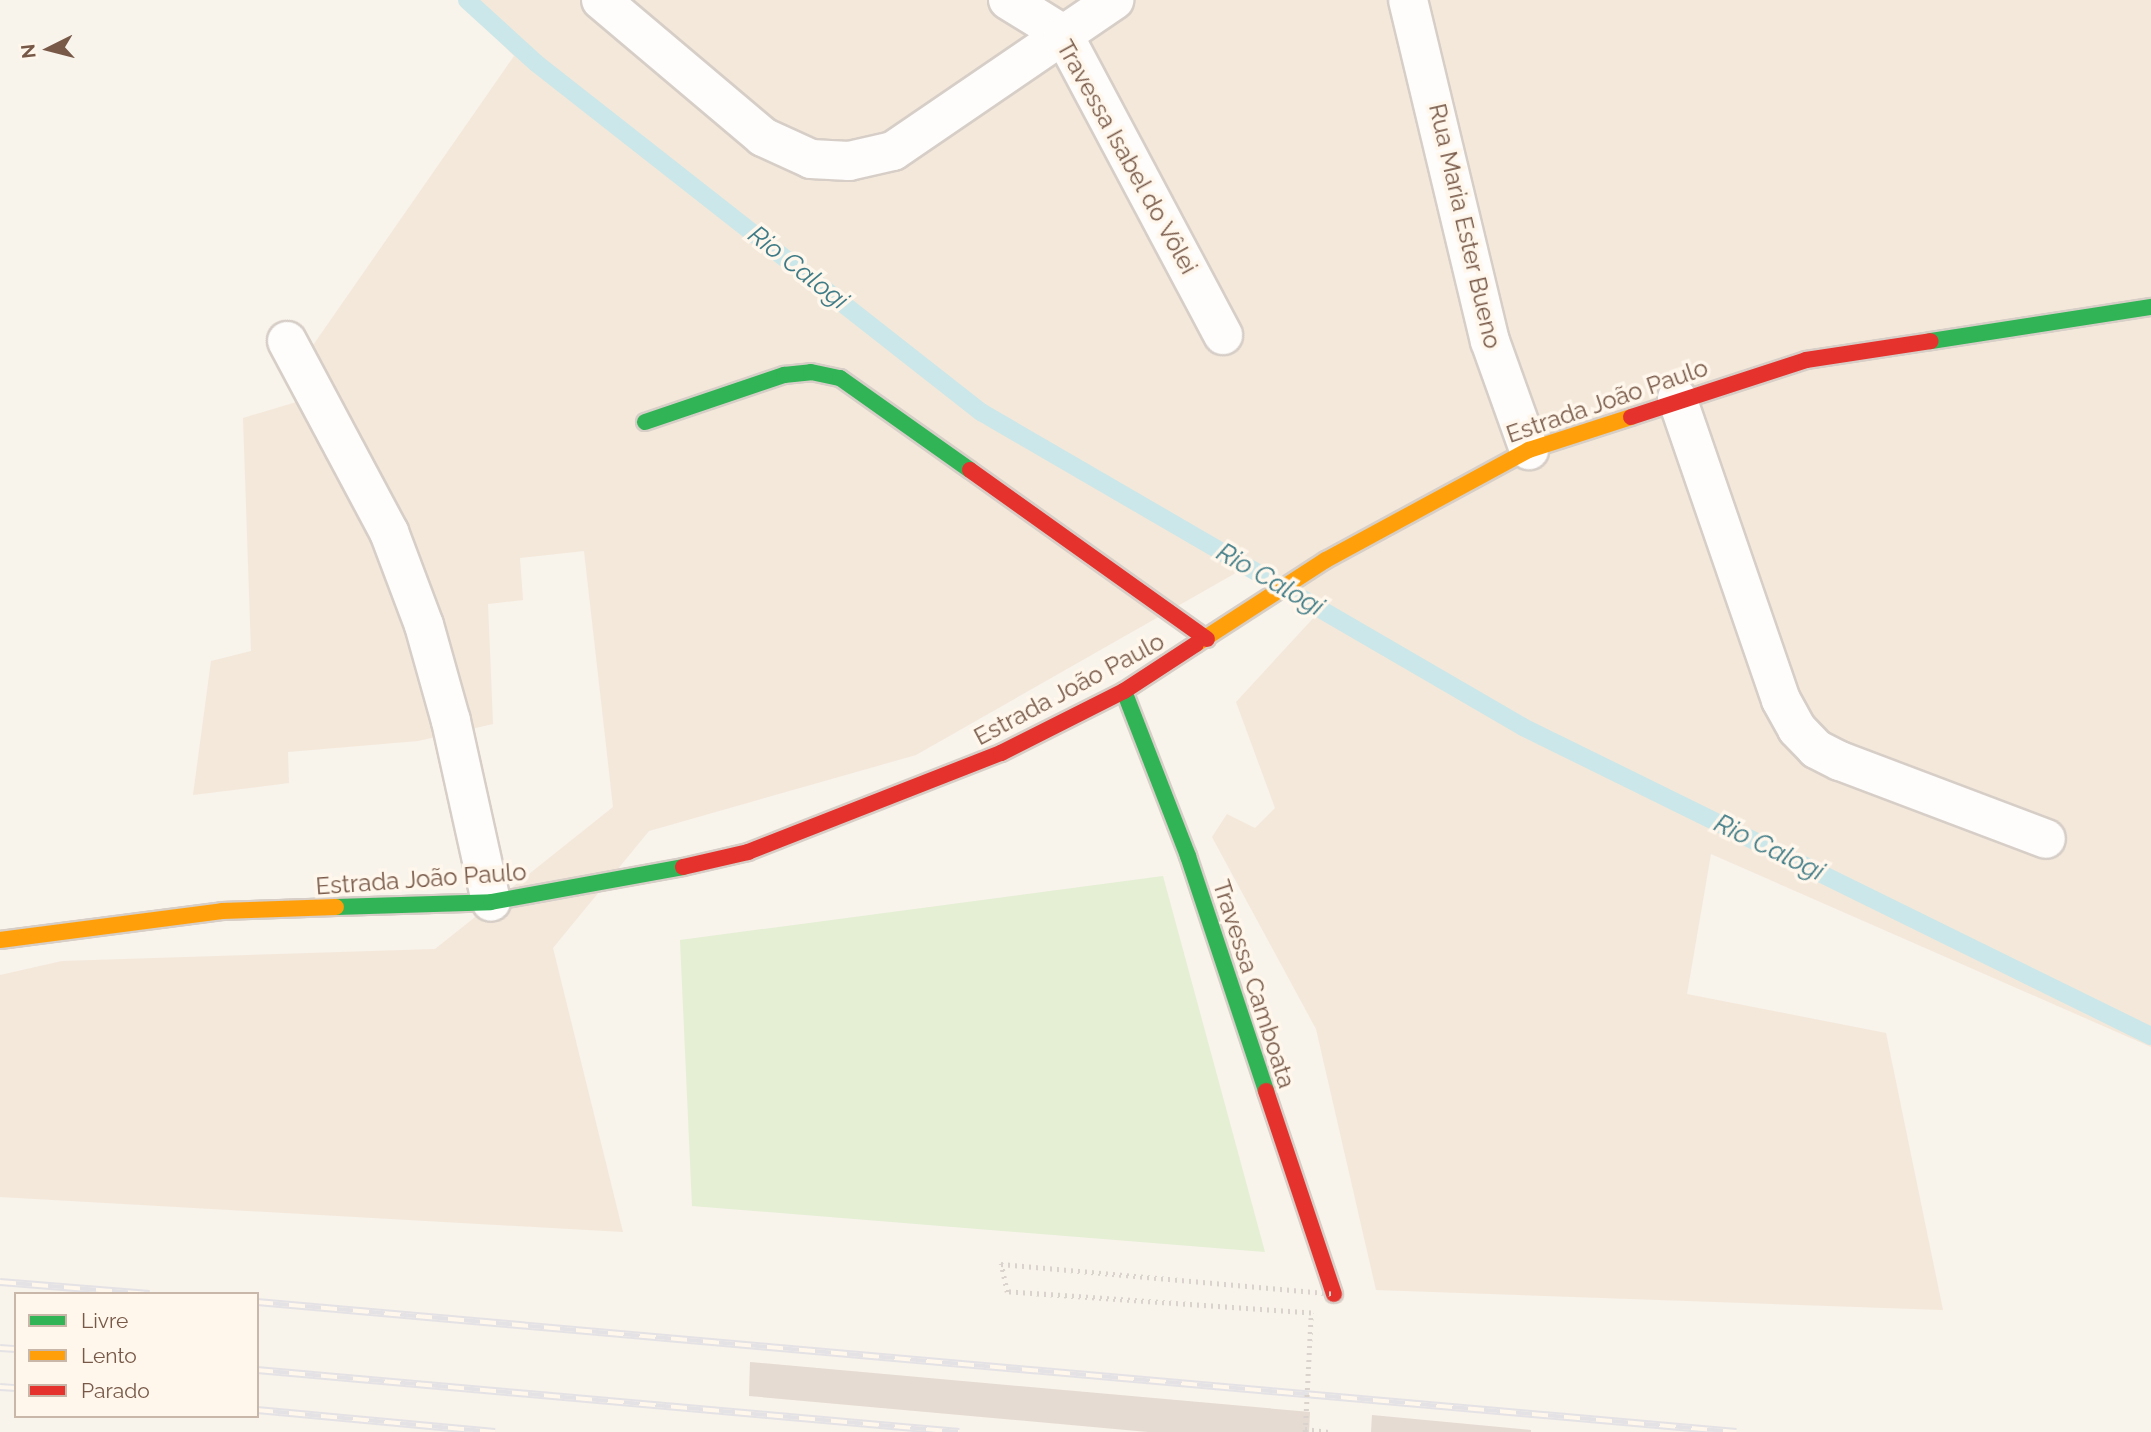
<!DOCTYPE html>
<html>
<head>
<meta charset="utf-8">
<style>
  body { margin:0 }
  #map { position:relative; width:2151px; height:1432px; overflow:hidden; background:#f8f3eb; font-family:Raleway,sans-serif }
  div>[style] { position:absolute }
  .residential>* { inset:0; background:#f4e8da }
  .green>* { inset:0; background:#e4efd4 }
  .stream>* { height:18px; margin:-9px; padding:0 9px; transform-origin:9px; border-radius:9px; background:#cbe7e9 }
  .building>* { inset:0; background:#e5dbd2 }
  .path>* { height:4.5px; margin-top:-2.25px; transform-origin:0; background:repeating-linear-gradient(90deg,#dad2cd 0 2px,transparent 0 7px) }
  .roads { filter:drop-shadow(2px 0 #d6cec7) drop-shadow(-2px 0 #d6cec7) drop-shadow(0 2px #d6cec7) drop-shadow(0 -2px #d6cec7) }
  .street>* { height:38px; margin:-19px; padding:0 19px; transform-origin:19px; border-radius:19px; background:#fefdfc }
  .fast>* { height:16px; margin:-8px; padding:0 8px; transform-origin:8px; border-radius:8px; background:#30b455 }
  .slow>* { height:16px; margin:-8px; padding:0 8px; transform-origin:8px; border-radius:8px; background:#ff9f0a }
  .jam>* { height:16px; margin:-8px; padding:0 8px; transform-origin:8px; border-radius:8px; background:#e5322d }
  .rail>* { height:8px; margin-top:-4px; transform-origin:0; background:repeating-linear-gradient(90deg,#fff7ec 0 16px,#e5e2e5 0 32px); box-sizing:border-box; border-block:2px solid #e5e2e5 }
  .path-bridge>* { height:4.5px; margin-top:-2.25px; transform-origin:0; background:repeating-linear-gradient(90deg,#dad2cd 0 2px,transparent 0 7px) }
  span { translate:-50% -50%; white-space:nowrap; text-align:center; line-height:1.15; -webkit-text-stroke:7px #fff7ec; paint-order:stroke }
  .street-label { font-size:24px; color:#785948 }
  .water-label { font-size:26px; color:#3e7b86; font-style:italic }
  .legend { position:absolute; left:14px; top:1292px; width:245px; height:126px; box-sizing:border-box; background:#fff7ec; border:2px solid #c9b8aa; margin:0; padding:9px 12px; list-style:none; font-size:21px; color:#785948 }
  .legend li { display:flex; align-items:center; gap:14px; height:35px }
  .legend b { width:35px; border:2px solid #c9b8aa }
  .north { position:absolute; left:14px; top:14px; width:70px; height:70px; -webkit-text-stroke:5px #fff7ec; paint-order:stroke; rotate:264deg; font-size:19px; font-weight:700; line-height:28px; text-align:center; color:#785948 }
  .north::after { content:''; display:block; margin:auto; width:24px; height:32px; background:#785948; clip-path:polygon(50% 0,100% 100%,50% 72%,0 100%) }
</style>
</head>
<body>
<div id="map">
  <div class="residential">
    <i style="clip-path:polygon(459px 0,2151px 0,2151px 1047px,1711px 854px,1687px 994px,1886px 1033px,1943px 1310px,1376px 1290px,1316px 1029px,1212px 837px,1227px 814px,1255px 828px,1275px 808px,1236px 702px,1318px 613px,1255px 562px,916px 755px,649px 831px,553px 948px,623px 1232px,0 1197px,0 975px,62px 961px,435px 949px,613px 807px,584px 551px,520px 558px,523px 600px,488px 604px,493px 724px,418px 741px,288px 752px,289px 783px,193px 795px,211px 661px,251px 651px,243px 418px,333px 391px,309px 351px,514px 56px)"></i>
  </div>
  <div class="green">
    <i style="clip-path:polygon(1163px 876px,1265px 1252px,692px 1206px,680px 940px)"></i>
  </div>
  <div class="stream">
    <i style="left:467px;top:0;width:93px;rotate:42.4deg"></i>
    <i style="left:536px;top:63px;width:566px;rotate:38.11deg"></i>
    <i style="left:981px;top:412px;width:627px;rotate:30.16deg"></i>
    <i style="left:1523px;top:727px;width:700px;rotate:26.2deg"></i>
  </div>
  <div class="building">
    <i style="clip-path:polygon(750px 1362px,1310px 1412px,1309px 1432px,1148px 1432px,749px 1396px)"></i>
    <i style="clip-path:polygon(1372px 1415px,1531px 1430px,1531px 1432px,1371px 1432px)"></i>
  </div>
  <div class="path">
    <i style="left:1305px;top:1429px;width:24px;rotate:7deg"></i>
  </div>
  <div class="roads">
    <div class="street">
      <i style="left:601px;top:0;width:212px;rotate:40.2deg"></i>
      <i style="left:763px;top:137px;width:53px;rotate:24.6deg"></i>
      <i style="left:811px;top:159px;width:38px;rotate:3deg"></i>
      <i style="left:849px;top:161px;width:45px;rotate:-12.8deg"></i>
      <i style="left:893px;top:151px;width:268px;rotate:-34.3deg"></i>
      <i style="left:1008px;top:0;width:65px;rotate:31.7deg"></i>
      <i style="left:1063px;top:34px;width:341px;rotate:62deg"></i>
      <i style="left:1408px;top:0;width:351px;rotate:76.5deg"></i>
      <i style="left:1490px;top:341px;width:116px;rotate:70.3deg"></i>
      <i style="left:287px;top:341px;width:217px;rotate:61.9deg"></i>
      <i style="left:389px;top:532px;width:99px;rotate:69.4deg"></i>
      <i style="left:424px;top:625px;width:100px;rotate:74.3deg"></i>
      <i style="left:451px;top:721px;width:185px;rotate:77.5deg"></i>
      <i style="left:1677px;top:398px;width:319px;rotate:71deg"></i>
      <i style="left:1781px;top:700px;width:33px;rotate:61deg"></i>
      <i style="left:1797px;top:729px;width:28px;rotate:46deg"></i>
      <i style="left:1816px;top:749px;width:27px;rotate:27deg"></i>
      <i style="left:1840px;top:761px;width:220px;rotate:20.7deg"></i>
    </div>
    <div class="fast">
      <i style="left:1931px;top:341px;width:223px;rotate:-8.8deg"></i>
      <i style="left:645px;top:422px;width:147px;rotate:-18.7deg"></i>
      <i style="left:784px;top:375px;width:27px;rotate:-6deg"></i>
      <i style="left:811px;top:372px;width:30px;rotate:12deg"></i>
      <i style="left:840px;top:378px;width:159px;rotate:35.3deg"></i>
      <i style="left:1124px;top:691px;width:177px;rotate:68.8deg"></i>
      <i style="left:1188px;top:856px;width:248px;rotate:71.6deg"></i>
      <i style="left:336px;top:907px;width:155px;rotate:-1.8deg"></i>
      <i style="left:491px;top:902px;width:195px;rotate:-10.3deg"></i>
    </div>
    <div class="slow">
      <i style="left:1196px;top:644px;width:155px;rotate:-32.9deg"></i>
      <i style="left:1326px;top:560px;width:231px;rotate:-28.5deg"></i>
      <i style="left:1529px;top:450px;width:107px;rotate:-17.9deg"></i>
      <i style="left:0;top:940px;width:224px;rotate:-7.4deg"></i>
      <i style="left:222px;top:911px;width:114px;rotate:-2deg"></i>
    </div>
    <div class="jam">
      <i style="left:1631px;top:417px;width:184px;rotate:-18deg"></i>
      <i style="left:1806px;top:360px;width:126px;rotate:-8.6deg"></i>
      <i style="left:970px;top:470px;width:291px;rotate:35.5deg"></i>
      <i style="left:683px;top:867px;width:67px;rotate:-13deg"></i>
      <i style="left:748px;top:852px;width:272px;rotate:-21.4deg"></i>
      <i style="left:1001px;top:753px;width:138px;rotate:-26.8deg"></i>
      <i style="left:1124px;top:691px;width:86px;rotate:-33.1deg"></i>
      <i style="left:1266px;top:1091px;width:214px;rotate:71.5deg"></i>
    </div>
  </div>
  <div class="rail">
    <i style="left:0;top:1282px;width:150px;rotate:4.6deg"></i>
    <i style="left:257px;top:1302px;width:1485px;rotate:5.02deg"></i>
    <i style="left:0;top:1348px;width:16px;rotate:4deg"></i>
    <i style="left:257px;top:1370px;width:705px;rotate:5.05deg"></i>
    <i style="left:0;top:1387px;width:16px;rotate:4deg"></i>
    <i style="left:257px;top:1410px;width:239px;rotate:5.3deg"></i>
  </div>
  <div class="path-bridge">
    <i style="left:1305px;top:1432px;width:119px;rotate:-87.1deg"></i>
    <i style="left:1311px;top:1313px;width:305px;rotate:-176deg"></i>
    <i style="left:1007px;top:1292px;width:29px;rotate:-102deg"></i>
    <i style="left:1001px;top:1264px;width:334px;rotate:5.1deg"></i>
  </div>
  <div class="street-label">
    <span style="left:1127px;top:157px;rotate:61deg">Travessa Isabel do Vôlei</span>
    <span style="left:1465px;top:226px;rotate:77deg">Rua Maria Ester Bueno</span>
    <span style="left:1607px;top:401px;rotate:-19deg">Estrada João Paulo</span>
    <span style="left:1069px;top:689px;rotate:-28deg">Estrada João Paulo</span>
    <span style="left:421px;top:879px;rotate:-4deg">Estrada João Paulo</span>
    <span style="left:1254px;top:984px;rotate:72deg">Travessa Camboata</span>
  </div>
  <div class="water-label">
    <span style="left:798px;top:268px;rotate:38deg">Rio Calogi</span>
    <span style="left:1270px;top:580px;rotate:30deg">Rio Calogi</span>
    <span style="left:1769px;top:848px;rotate:26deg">Rio Calogi</span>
  </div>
  <ul class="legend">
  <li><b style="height:9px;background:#30b455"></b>Livre</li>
  <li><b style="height:9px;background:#ff9f0a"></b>Lento</li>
  <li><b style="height:9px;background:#e5322d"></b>Parado</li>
  </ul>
  <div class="north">N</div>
</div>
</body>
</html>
